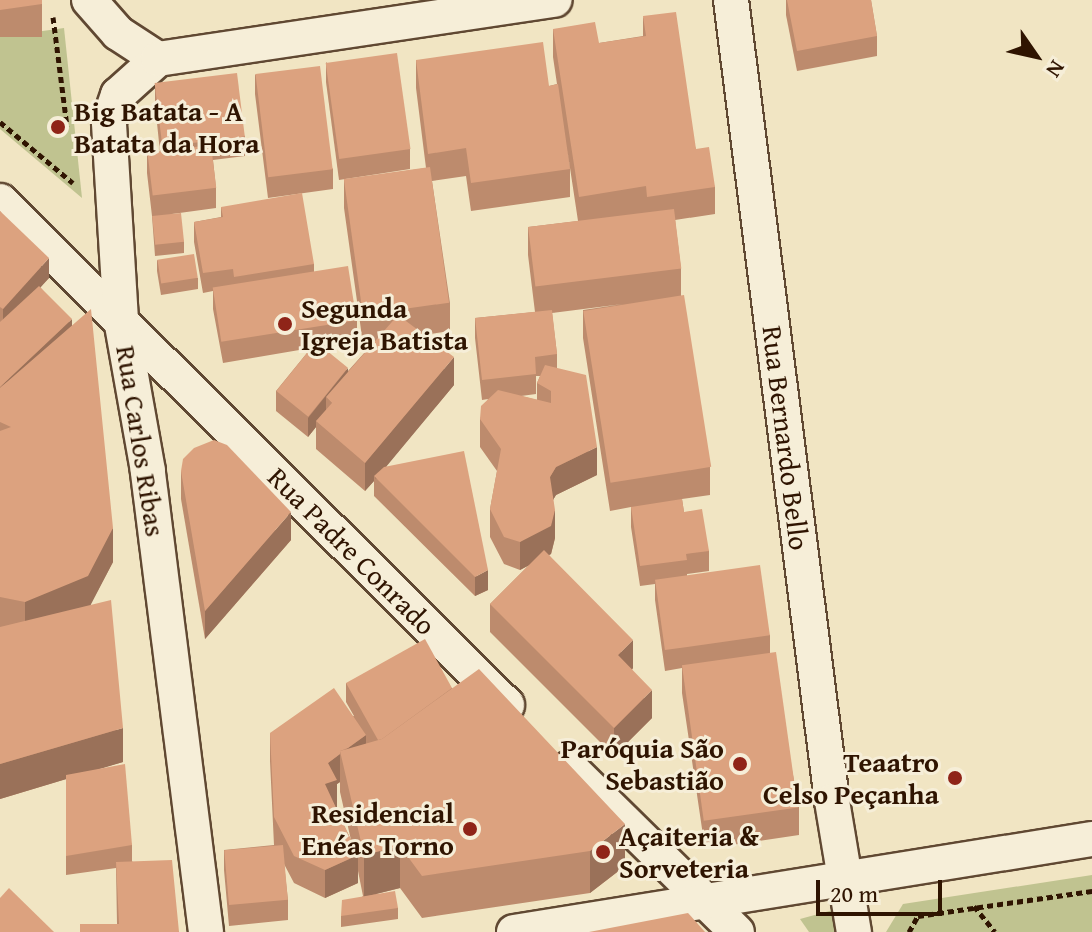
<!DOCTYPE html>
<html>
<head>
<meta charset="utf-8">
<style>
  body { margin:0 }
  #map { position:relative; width:1092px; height:932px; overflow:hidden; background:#f1e5c3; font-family:"Gentium Book Plus",serif }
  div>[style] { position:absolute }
  .green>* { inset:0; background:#c0c390 }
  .path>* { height:5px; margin-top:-2.5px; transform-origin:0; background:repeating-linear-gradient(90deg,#2f1401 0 6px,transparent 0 10px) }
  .roads { filter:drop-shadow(2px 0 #604832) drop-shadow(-2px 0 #604832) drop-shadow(0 2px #604832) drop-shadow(0 -2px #604832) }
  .street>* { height:34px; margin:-17px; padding:0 17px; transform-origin:17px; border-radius:17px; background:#f6eed8 }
  .wall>* { inset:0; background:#bd8b6d; transform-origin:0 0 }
  .shaded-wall>* { inset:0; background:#9a7159 }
  .building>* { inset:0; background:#dca27f; transform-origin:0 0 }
  .dots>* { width:22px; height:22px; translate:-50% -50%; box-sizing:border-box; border:4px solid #f6eed8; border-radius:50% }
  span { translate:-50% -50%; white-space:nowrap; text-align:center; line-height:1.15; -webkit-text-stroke:6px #f6eed8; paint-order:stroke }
  .poi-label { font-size:28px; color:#2f1401; font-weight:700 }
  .left { translate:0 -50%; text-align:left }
  .right { translate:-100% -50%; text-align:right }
  .street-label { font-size:28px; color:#2f1401 }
  .north { position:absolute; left:996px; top:16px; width:80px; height:80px; -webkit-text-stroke:6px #f6eed8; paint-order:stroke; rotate:124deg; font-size:22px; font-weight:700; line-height:32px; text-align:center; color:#2f1401 }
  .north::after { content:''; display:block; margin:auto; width:28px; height:36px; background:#2f1401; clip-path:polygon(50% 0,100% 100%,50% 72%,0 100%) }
  .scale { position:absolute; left:816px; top:880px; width:126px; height:36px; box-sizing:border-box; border:4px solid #2f1401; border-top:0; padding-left:10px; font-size:24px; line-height:28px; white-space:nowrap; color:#2f1401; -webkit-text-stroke:6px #f6eed8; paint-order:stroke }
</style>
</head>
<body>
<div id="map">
  <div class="green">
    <i style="clip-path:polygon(64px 28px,82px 198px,0 129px,0 37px)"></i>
    <i style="clip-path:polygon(1092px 875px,1092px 932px,886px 932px,903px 904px)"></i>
    <i style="clip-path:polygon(833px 910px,835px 932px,809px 932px,800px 919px)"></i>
  </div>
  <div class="path">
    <i style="left:53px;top:17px;width:110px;rotate:82.7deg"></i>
    <i style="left:0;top:122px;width:95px;rotate:39.9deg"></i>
    <i style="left:974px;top:906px;width:33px;rotate:51deg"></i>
    <i style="left:909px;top:932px;width:18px;rotate:-61deg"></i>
    <i style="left:918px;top:916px;width:176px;rotate:-8.2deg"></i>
  </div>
  <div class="roads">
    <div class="street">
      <i style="left:89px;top:0;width:44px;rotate:48.7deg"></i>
      <i style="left:118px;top:33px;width:48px;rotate:33deg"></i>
      <i style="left:731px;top:0;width:807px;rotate:82.81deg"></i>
      <i style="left:832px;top:801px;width:133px;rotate:80.5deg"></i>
      <i style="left:0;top:201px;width:715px;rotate:44.83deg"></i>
      <i style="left:570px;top:768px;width:234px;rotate:44.5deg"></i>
      <i style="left:206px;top:932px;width:465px;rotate:-97.2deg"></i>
      <i style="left:148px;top:471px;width:153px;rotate:-100.1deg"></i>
      <i style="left:121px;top:320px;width:199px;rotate:-93.5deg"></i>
      <i style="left:109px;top:121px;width:28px;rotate:-71deg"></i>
      <i style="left:118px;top:95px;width:54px;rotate:-42deg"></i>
      <i style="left:158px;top:59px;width:401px;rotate:-8.5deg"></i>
      <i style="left:514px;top:932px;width:585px;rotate:-9.14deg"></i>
    </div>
  </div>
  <div class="wall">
    <i style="left:0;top:0;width:42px;height:37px"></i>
    <i style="clip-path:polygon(786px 0,871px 0,877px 36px,877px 56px,797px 71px,786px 15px)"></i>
    <i style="clip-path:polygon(evenodd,643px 16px,696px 149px,715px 187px,715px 214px,675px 220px,681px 269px,681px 295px,710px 467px,710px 495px,682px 499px,684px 512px,709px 551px,709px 571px,687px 574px,687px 576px,770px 635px,770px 653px,799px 807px,799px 835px,705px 849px,682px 693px,682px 668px,665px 671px,655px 600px,655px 584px,640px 586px,631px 527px,631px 507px,610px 511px,583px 338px,583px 310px,623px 304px,552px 313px,557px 354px,557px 368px,597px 475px,556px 495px,553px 500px,555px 538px,551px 554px,549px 555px,633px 668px,632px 670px,652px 718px,614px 756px,490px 632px,490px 604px,529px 565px,520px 570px,504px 564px,490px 537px,490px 509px,497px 471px,480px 447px,480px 419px,488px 399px,482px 400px,475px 338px,475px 318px,535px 312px,528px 255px,528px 227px,578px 221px,567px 148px,570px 169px,570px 197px,471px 211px,466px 176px,432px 181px,450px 303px,450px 331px,424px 335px,454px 385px,386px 466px,488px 590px,475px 596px,374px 496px,374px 481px,365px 491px,316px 449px,316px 427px,308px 437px,276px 411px,276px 391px,311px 348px,223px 363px,213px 309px,213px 291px,203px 293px,194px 242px,194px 222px,221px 217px,221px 207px,314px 264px,314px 272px,357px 320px,357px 340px,322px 346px,348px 371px,374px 342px,363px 344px,344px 208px,344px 180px,426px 168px,416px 88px,416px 60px,549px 86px,557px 84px,553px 57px,553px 29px,599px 43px,643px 36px,643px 16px,536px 376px,540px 376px,537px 383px,537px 400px,521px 396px,536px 394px,536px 376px)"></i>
    <i style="clip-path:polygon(326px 62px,410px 149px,410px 169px,339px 180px,326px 82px)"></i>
    <i style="clip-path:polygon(255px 74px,333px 169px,333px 189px,268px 198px,255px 94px)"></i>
    <i style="clip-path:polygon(155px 84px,245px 136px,245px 156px,213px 160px,216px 188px,216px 208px,172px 214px,184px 242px,184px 253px,155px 256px,152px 216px,147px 173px,147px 153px,160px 152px,155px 104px)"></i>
    <i style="clip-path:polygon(0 211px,49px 278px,40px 287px,72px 326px,113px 562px,90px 605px,123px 762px,98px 769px,132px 845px,132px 861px,179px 932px,117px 924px,116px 868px,66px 875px,66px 779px,0 799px)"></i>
    <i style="clip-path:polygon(157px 260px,198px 278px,198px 289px,161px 295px,157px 271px)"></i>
    <i style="clip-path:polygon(181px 471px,291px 540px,205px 639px,181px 499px)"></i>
    <i style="clip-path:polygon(evenodd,346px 683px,452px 688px,625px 866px,590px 893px,422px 918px,400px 888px,376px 894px,398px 908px,398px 919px,341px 927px,341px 916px,363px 896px,358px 871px,358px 883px,325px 898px,294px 883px,284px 864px,288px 900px,288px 920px,229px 926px,224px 870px,224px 850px,274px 845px,270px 761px,270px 733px,354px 716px,346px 702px,346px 683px,340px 782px,340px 792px,351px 840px,336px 808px,337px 784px,340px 782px)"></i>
  </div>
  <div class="shaded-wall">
    <i style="clip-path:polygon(49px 258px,49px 278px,3px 329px,3px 309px)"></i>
    <i style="clip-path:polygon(72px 319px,72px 339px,0 387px)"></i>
    <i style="clip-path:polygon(454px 357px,454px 385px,376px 479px,374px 476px,374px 481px,365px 491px,365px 463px)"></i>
    <i style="clip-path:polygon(348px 368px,348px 388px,332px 403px,326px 397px,326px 416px,316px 421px,316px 427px,308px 437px,308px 418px)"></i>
    <i style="clip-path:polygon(597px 447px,597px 475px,556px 495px,550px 505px,550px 477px,556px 467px)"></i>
    <i style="clip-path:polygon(555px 510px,555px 538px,551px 554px,520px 570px,520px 542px)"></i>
    <i style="clip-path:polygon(291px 512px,291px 540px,205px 639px,205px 611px)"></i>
    <i style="clip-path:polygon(113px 528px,113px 562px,88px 610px,25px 636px,25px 602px)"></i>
    <i style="clip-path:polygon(488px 570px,488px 590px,475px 596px,475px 577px)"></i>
    <i style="clip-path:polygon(633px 640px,633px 668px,618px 683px,618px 655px)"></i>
    <i style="clip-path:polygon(652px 690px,652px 718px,614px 756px,614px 728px)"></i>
    <i style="clip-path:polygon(123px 728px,123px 762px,0 799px,0 764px)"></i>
    <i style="clip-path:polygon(366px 735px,366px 763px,341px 753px)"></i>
    <i style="clip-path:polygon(340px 754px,340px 782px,337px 784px,337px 808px,325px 812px,325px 784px,328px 763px)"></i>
    <i style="clip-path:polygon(625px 824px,625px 866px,590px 893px,590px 851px)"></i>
    <i style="clip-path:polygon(400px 846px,400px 888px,364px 897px,364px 855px)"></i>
    <i style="clip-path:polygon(358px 855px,358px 883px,325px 898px,325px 870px)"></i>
  </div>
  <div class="building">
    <i style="clip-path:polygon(0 0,42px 0,42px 4px,0 10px)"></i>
    <i style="clip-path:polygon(787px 0,871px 0,877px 36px,797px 51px)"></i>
    <i style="clip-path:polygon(676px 12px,696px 149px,709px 147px,715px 187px,647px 197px,646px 186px,579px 197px,553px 29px,595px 22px,599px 43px,646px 36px,643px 16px)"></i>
    <i style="clip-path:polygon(543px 42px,549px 86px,558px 84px,570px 169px,471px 183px,466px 148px,428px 154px,416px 60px)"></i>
    <i style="left:397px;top:53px;width:97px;height:72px;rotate:82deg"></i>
    <i style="left:320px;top:66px;width:104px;height:65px;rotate:83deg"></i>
    <i style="left:237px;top:73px;width:64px;height:83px;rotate:83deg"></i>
    <i style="left:211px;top:145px;width:43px;height:64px;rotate:83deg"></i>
    <i style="left:430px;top:167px;width:137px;height:87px;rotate:82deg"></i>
    <i style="clip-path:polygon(302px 193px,314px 264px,234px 277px,233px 269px,203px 273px,194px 222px,223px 217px,221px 207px)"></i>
    <i style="left:674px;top:209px;width:60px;height:147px;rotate:83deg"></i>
    <i style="clip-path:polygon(0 211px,49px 258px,3px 309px,0 307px)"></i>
    <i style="left:181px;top:213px;width:29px;height:29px;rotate:84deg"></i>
    <i style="left:194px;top:254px;width:24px;height:37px;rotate:81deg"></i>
    <i style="left:348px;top:266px;width:55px;height:137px;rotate:81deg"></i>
    <i style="clip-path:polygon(39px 286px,72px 319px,0 387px,0 322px)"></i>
    <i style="left:684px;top:295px;width:174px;height:102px;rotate:81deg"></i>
    <i style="clip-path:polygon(91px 309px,113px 528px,88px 576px,25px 602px,0 597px,0 431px,11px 427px,0 422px,0 388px)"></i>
    <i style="clip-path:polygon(552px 310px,557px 354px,535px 357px,536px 374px,482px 380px,475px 318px)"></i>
    <i style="clip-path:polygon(398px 315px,454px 357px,365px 463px,316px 421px,332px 403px,326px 397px)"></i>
    <i style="left:316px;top:342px;width:41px;height:63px;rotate:39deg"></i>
    <i style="clip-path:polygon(545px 365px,586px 375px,597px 447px,556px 467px,550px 477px,555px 510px,551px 526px,520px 542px,504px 537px,490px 509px,501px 449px,480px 419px,481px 406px,498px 390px,551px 403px,551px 391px,537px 383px)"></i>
    <i style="clip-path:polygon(214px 440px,227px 445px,291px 512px,205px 611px,181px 471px,183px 459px,194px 448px)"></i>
    <i style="clip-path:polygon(464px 451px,488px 570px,475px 577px,374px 476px,384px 467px)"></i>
    <i style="clip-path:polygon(682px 499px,684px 512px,702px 509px,709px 551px,686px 554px,687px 560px,640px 566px,631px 507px)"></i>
    <i style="clip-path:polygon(544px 550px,633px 640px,618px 655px,652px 690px,614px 728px,490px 604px)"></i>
    <i style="left:760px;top:565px;width:71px;height:106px;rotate:82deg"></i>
    <i style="clip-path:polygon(111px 600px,123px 728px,0 764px,0 627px)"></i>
    <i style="clip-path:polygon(425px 639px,452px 688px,382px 739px,378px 740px,346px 683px)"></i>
    <i style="left:776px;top:652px;width:157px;height:95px;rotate:82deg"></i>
    <i style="clip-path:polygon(479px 669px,625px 824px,590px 851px,422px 876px,400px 846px,364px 855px,340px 751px,382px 739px)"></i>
    <i style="clip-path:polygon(334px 688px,366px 735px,348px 748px,340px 751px,340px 754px,328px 763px,337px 780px,325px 784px,358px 855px,325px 870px,294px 856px,274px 817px,270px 733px)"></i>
    <i style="clip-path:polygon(125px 764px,132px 845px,66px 856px,66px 775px)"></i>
    <i style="left:283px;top:845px;width:55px;height:59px;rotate:85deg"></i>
    <i style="clip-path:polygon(172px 860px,179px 932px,80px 932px,80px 924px,119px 924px,116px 862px)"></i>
    <i style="clip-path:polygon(9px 888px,54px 932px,0 932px,0 898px)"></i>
    <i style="clip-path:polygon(395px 891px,398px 908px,341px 916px,342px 900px)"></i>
    <i style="clip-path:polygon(688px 913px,705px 932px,589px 932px)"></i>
  </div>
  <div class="dots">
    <i style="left:58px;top:127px;background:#8f2418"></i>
    <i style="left:285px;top:324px;background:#8f2418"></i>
    <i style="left:740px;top:764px;background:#8f2418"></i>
    <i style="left:955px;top:778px;background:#8f2418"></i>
    <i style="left:470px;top:829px;background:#8f2418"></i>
    <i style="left:603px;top:852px;background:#8f2418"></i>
  </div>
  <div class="poi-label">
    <span class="left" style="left:74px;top:127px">Big Batata - A<br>Batata da Hora</span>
    <span class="left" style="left:301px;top:324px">Segunda<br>Igreja Batista</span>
    <span class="right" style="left:724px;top:764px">Paróquia São<br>Sebastião</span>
    <span class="right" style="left:939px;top:778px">Teaatro<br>Celso Peçanha</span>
    <span class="right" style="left:454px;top:829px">Residencial<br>Enéas Torno</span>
    <span class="left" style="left:619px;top:852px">Açaiteria &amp;<br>Sorveteria</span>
  </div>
  <div class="street-label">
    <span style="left:786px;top:438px;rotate:83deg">Rua Bernardo Bello</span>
    <span style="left:141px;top:441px;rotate:81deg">Rua Carlos Ribas</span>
    <span style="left:352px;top:551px;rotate:45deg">Rua Padre Conrado</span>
  </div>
  <div class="north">N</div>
  <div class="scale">20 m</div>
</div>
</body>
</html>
